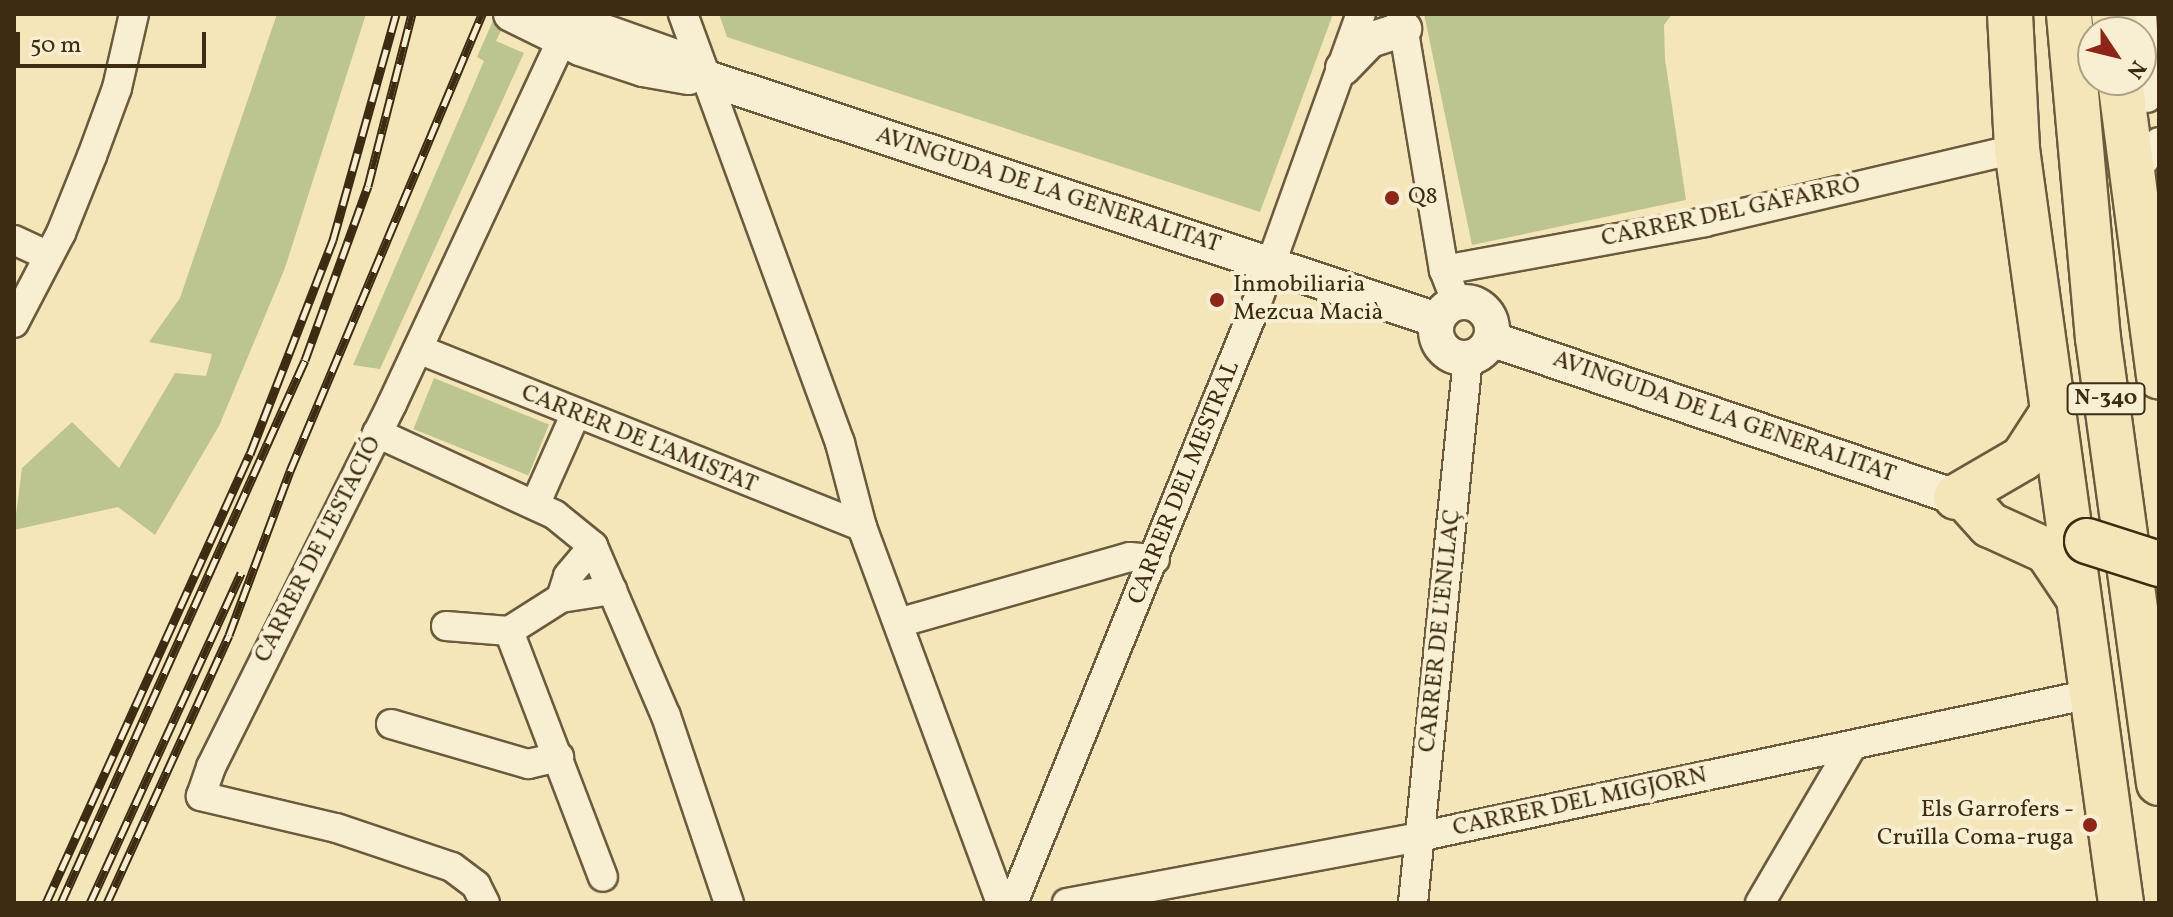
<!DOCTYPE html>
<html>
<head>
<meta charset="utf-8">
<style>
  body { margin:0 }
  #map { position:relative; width:2173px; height:917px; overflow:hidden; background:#f5e6b9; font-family:Vollkorn,serif }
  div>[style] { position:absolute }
  .green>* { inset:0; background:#bcc58f; transform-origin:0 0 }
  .roads { filter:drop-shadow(2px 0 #6b5a3c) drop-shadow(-2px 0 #6b5a3c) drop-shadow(0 2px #6b5a3c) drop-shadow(0 -2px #6b5a3c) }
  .minor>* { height:28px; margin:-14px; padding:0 14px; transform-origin:14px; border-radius:14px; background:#f8efd2 }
  .tertiary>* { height:34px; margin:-17px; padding:0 17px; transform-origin:17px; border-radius:17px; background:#f8efd2 }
  .tertiary>.ring { margin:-17px; padding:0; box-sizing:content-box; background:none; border:34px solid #f8efd2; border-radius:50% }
  .primary>* { height:44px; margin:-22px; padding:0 22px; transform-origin:22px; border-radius:22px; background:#f5e6b9 }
  .rail>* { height:9px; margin-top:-4.5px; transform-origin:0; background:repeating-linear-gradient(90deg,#f8efd2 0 18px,#3d2b12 0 36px); box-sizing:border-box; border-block:2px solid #3d2b12 }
  .bridges { filter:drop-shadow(2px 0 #3d2b12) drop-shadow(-2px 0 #3d2b12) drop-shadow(0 2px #3d2b12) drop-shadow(0 -2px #3d2b12) }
  .primary-bridge>* { height:44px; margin:-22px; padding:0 22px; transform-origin:22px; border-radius:22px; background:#f5e6b9 }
  .dots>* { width:22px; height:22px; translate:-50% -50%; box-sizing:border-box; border:4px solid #f8efd2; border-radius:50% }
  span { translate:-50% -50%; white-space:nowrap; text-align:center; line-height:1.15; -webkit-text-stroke:8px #f8efd2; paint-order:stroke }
  .shield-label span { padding:2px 6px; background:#f8efd2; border:2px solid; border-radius:6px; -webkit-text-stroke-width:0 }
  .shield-label { font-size:22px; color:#3d2b12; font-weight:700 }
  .street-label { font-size:24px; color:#3d2b12 }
  .poi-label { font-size:24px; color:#3d2b12 }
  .left { translate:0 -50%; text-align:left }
  .right { translate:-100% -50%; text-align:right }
  .frame { position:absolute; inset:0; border:16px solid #3d2b12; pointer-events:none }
  .north { position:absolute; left:2077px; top:16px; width:80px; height:80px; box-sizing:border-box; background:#f8efd2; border:2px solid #ada185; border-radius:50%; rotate:125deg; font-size:22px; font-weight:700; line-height:32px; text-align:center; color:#3d2b12 }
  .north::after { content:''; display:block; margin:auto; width:28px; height:36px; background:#8f2418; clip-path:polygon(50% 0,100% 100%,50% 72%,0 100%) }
  .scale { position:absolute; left:16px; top:32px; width:190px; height:36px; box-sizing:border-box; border:4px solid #3d2b12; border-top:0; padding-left:10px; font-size:24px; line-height:28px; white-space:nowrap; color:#3d2b12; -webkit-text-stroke:6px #f8efd2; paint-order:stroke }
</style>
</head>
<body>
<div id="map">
  <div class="green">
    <i style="clip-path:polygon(277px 14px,366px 14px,285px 268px,219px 426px,155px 535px,118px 507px,14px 530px,22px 468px,72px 422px,119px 468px,175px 373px,206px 376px,212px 354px,149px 342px,180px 298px)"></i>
    <i style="clip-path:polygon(496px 14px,509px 14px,496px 41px,524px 53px,380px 369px,353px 365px,484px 61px,477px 57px)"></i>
    <i style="clip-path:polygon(719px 14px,1333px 14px,1260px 212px,727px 37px)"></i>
    <i style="clip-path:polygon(1424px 14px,1672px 14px,1664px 25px,1665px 59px,1686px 200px,1472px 245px)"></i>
    <i style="left:434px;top:378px;width:124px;height:55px;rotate:22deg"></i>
  </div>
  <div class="roads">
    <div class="minor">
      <i style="left:683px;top:14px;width:457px;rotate:69.9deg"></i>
      <i style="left:840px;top:443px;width:87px;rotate:75.3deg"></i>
      <i style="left:862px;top:527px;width:401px;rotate:69.7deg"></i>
      <i style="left:1401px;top:14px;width:260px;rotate:80.5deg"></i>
      <i style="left:1444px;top:270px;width:34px;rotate:69deg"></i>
      <i style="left:2142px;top:14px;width:84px;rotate:86.6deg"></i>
      <i style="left:2130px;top:178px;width:46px;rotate:-51.1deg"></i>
      <i style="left:14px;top:240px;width:38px;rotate:25deg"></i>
      <i style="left:1444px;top:270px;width:265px;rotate:-10.4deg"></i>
      <i style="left:1705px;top:222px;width:320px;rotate:-13.2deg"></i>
      <i style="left:14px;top:323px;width:102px;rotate:-62.4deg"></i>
      <i style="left:61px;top:233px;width:83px;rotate:-68.1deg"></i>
      <i style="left:92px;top:156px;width:72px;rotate:-69.8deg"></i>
      <i style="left:117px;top:88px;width:76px;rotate:-77.1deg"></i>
      <i style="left:418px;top:349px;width:478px;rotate:21.8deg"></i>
      <i style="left:377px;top:433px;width:196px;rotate:24.7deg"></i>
      <i style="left:555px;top:515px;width:49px;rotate:39.2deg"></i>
      <i style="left:593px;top:546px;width:185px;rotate:66.8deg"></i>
      <i style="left:666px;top:716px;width:197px;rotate:71.4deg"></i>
      <i style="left:535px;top:505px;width:101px;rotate:-66deg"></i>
      <i style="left:561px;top:598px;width:23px;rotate:-72deg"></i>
      <i style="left:568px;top:576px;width:39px;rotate:-50deg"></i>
      <i style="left:898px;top:623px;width:241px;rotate:-15.9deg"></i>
      <i style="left:1130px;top:557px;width:25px;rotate:5deg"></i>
      <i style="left:446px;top:626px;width:63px;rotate:4.5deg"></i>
      <i style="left:509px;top:631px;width:62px;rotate:-32.4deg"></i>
      <i style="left:561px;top:598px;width:52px;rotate:-8.9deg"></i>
      <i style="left:509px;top:631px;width:263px;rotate:69.1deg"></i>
      <i style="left:391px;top:724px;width:143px;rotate:16.3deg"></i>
      <i style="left:528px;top:764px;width:32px;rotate:-13deg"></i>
      <i style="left:485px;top:903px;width:20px;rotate:-117deg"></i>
      <i style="left:476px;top:885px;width:30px;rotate:-143deg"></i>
      <i style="left:452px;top:867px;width:122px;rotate:-161.4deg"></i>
      <i style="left:336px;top:828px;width:139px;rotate:-166.7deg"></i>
      <i style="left:201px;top:796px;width:31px;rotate:-71deg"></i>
      <i style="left:211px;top:767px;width:406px;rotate:-63.5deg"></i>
      <i style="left:392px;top:404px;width:400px;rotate:-65deg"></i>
      <i style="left:1013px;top:903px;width:645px;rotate:-67.89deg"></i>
      <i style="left:1256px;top:305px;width:309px;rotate:-70.2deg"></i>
      <i style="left:1067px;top:903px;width:357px;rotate:-10.6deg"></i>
      <i style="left:1418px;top:837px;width:688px;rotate:-12deg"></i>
      <i style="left:1413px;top:903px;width:548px;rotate:-84.24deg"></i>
      <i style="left:1760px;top:903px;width:182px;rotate:-59.6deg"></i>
    </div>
    <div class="tertiary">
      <i style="left:511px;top:14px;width:77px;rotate:26.2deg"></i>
      <i style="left:580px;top:48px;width:66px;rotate:18.4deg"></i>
      <i style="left:643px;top:69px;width:46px;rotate:10.1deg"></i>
      <i style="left:554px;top:14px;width:138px;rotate:19.5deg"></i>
      <i style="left:684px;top:60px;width:26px;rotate:40deg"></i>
      <i style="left:704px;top:77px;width:772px;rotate:18.34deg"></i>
      <i style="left:1343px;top:68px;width:39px;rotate:-46deg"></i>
      <i style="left:1370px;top:40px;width:36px;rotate:-18deg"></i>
      <i class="ring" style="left:1436px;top:302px;width:22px;height:22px"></i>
      <i style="left:1491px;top:339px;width:491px;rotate:18.8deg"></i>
    </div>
    <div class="primary">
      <i style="left:2010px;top:14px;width:135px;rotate:87deg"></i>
      <i style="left:2017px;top:149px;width:761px;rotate:82.15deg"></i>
      <i style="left:2069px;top:14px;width:325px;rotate:84.9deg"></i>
      <i style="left:2098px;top:338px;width:449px;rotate:82.2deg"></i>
      <i style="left:2114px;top:14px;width:18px;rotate:84deg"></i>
      <i style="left:2120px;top:80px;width:299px;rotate:82.5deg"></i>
      <i style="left:1956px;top:497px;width:78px;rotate:-30.2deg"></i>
      <i style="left:2023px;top:458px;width:54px;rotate:-57.2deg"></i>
      <i style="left:1969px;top:502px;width:31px;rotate:48deg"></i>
      <i style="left:1990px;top:525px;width:63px;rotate:24.5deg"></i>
      <i style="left:2047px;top:551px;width:52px;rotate:56deg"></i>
    </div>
  </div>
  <div class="rail">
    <i style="left:46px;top:903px;width:493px;rotate:-65.6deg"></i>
    <i style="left:250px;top:454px;width:230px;rotate:-68.8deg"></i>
    <i style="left:333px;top:240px;width:235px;rotate:-74.4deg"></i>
    <i style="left:61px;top:903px;width:595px;rotate:-65.8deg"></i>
    <i style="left:305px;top:360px;width:185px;rotate:-70.1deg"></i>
    <i style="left:368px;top:186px;width:178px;rotate:-75.7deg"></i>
    <i style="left:90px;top:903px;width:363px;rotate:-65.4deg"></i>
    <i style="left:107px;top:903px;width:294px;rotate:-65.5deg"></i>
    <i style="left:229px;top:635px;width:175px;rotate:-69.6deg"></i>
    <i style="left:290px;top:471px;width:496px;rotate:-67.2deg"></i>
  </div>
  <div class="bridges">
    <div class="primary-bridge">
      <i style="left:2087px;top:541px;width:76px;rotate:17.7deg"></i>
    </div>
  </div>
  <div class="dots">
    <i style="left:1392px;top:198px;background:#8f2418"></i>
    <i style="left:1217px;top:300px;background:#8f2418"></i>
    <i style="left:2090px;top:825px;background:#8f2418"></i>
  </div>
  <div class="shield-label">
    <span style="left:2106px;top:399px">N-340</span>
  </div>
  <div class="street-label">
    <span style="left:1048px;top:191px;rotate:18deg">AVINGUDA DE LA GENERALITAT</span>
    <span style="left:1731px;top:213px;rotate:-12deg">CARRER DEL GAFARRÒ</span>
    <span style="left:1724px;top:418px;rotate:19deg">AVINGUDA DE LA GENERALITAT</span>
    <span style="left:639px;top:440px;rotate:22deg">CARRER DE L'AMISTAT</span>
    <span style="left:1185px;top:483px;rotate:-68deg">CARRER DEL MESTRAL</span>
    <span style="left:319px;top:550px;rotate:-63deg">CARRER DE L'ESTACIÓ</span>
    <span style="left:1441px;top:631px;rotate:-84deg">CARRER DE L'ENLLAÇ</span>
    <span style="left:1580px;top:803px;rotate:-12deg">CARRER DEL MIGJORN</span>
  </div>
  <div class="poi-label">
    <span class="left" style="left:1408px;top:198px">Q8</span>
    <span class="left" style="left:1233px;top:300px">Inmobiliaria<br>Mezcua Macià</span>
    <span class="right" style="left:2074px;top:825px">Els Garrofers -<br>Cruïlla Coma-ruga</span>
  </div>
  <div class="frame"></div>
  <div class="north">N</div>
  <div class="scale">50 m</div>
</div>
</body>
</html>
